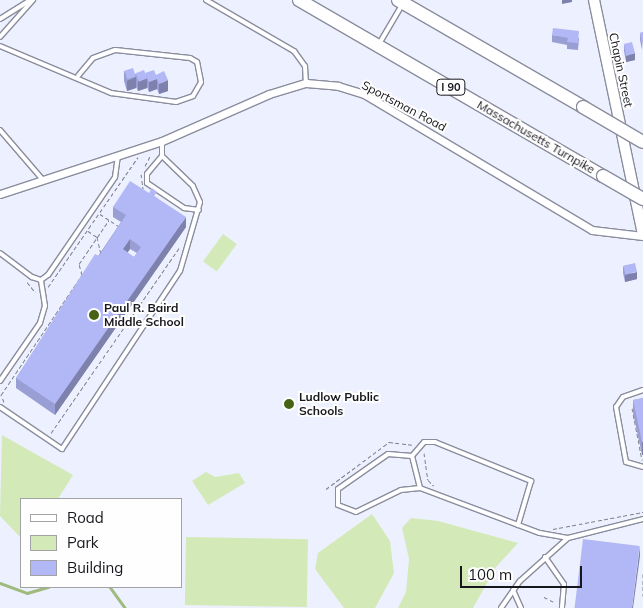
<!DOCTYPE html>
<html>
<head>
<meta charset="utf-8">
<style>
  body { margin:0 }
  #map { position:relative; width:643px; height:608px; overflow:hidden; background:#edf0fe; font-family:Mulish,sans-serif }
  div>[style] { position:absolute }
  .green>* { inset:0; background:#d3eab8; transform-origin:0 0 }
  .stream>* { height:2.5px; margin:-1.25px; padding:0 1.25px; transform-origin:1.25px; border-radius:1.25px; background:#9fba7d }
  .path>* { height:1px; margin-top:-0.5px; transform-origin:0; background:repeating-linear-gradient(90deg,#7e7f8a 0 4px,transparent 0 6.5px) }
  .roads { filter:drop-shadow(1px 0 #8a8d9d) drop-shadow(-1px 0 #8a8d9d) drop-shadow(0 1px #8a8d9d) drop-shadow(0 -1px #8a8d9d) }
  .lane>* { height:4px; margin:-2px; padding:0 2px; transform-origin:2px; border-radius:2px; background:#fff }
  .street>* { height:7px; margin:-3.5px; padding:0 3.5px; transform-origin:3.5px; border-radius:3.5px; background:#fff }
  .secondary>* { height:10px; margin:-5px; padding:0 5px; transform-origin:5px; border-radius:5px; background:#fff }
  .highway>* { height:12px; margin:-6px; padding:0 6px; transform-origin:6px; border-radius:6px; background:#fff }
  .bridges { filter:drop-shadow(1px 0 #8a8d9d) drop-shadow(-1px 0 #8a8d9d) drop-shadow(0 1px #8a8d9d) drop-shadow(0 -1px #8a8d9d) }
  .highway-bridge>* { height:12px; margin:-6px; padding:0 6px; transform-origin:6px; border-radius:6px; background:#fff }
  .wall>* { inset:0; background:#999ed4 }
  .shaded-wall>* { inset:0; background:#7d81ac; transform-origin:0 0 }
  .building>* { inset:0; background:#b2b8f6; transform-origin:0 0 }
  .dots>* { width:14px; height:14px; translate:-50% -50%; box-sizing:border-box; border:2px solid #fefefe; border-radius:50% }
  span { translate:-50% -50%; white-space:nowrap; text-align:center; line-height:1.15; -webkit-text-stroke:4px #fefefe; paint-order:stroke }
  .shield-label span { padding:1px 4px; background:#fefefe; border:1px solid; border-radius:4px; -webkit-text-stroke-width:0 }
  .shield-label { font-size:11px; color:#17171e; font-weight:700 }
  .street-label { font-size:12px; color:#17171e }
  .poi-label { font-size:12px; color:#17171e; font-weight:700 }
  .left { translate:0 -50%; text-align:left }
  .legend { position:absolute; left:20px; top:498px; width:162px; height:90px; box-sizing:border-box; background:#fefefe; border:1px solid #a2a2a4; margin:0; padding:6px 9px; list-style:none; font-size:15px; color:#17171e }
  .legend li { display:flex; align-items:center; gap:10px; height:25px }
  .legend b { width:25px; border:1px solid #a2a2a4 }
  .scale { position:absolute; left:460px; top:566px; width:122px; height:22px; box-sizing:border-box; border:2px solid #17171e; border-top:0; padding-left:6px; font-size:15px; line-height:18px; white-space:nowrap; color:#17171e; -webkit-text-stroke:4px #fefefe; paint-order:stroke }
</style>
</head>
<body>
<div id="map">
  <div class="green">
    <i style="left:223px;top:234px;width:17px;height:34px;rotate:36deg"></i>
    <i style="clip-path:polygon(2px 435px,73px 475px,58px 499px,21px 499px,21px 538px,0 516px)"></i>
    <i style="clip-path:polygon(206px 472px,215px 477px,239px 473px,245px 483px,208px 505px,192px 481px)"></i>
    <i style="clip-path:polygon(372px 514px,390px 541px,394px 573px,375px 608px,344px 608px,315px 569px,318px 553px)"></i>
    <i style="clip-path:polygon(411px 518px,438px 521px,518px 543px,496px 567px,473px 608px,398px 608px,406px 592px,409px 559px,402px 528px)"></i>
    <i style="left:186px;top:537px;width:122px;height:68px;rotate:1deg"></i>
  </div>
  <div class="stream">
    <i style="left:0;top:583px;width:29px;rotate:20deg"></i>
    <i style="left:27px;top:593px;width:22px;rotate:-16deg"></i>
    <i style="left:110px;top:587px;width:26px;rotate:54deg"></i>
  </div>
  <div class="path">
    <i style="left:145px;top:166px;width:13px;rotate:-63deg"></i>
    <i style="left:141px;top:174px;width:15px;rotate:82deg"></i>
    <i style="left:100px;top:214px;width:24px;rotate:33deg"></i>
    <i style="left:88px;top:231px;width:11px;rotate:34deg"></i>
    <i style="left:97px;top:237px;width:18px;rotate:77deg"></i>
    <i style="left:27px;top:282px;width:13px;rotate:51deg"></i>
    <i style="left:48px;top:287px;width:158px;rotate:-55.3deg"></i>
    <i style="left:4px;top:402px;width:8px;rotate:-113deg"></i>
    <i style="left:1px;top:395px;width:145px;rotate:-56deg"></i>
    <i style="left:82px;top:275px;width:11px;rotate:-105deg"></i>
    <i style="left:79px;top:264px;width:53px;rotate:-55.7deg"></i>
    <i style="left:632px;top:408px;width:53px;rotate:79.1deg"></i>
    <i style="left:51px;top:433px;width:226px;rotate:-55.3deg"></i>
    <i style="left:424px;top:453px;width:27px;rotate:82deg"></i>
    <i style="left:428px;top:480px;width:8px;rotate:45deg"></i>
    <i style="left:326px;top:489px;width:79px;rotate:-36.7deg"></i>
    <i style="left:389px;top:442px;width:23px;rotate:7deg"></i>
    <i style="left:553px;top:529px;width:92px;rotate:-10.7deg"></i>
    <i style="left:643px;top:574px;width:22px;rotate:90deg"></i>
    <i style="left:544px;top:597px;width:13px;rotate:27deg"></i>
  </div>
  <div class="roads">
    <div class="lane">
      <i style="left:206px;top:0;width:102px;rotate:30.1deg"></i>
      <i style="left:294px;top:51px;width:19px;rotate:54deg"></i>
      <i style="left:305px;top:66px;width:17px;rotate:87deg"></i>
      <i style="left:0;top:19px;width:34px;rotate:-32deg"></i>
      <i style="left:0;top:37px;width:50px;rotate:-48.3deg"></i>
      <i style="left:379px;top:44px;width:45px;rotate:-59.5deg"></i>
      <i style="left:0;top:46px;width:121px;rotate:22.9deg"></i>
      <i style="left:111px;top:93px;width:66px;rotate:7.9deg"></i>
      <i style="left:176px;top:102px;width:18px;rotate:-19deg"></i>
      <i style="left:193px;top:96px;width:16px;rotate:-60deg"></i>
      <i style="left:201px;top:82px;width:20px;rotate:-101deg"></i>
      <i style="left:197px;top:62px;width:8px;rotate:-150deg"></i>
      <i style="left:190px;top:58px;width:75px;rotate:-173.9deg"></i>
      <i style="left:115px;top:50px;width:23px;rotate:160deg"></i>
      <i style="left:93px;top:58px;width:23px;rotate:130deg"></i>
      <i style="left:0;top:130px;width:66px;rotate:49.3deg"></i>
      <i style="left:162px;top:156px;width:23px;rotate:130deg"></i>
      <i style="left:147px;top:174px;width:9px;rotate:90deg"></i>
      <i style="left:147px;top:183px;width:45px;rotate:34deg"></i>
      <i style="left:184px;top:208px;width:15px;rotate:8deg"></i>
      <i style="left:0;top:253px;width:40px;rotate:37deg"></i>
      <i style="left:32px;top:277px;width:9px;rotate:18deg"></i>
      <i style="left:41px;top:280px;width:9px;rotate:-36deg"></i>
      <i style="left:48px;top:275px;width:119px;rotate:-55.6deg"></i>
      <i style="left:115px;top:177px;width:22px;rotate:-82deg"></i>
      <i style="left:0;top:381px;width:70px;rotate:-55.4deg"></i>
      <i style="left:40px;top:323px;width:18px;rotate:-74deg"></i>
      <i style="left:45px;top:306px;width:26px;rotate:-99deg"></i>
      <i style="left:643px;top:390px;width:21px;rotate:161deg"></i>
      <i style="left:623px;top:397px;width:12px;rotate:125deg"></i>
      <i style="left:616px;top:407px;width:56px;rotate:79.7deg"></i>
      <i style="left:626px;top:462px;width:18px;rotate:16deg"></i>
      <i style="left:0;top:407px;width:75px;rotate:34.1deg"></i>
      <i style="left:62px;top:449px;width:214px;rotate:-56.5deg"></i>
      <i style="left:180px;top:271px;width:72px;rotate:-73.8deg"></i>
      <i style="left:200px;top:202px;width:17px;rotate:-114deg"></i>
      <i style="left:193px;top:186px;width:43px;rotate:-135.9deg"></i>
      <i style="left:162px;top:156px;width:15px;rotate:-90deg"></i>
      <i style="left:412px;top:456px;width:24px;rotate:-175deg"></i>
      <i style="left:388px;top:454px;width:61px;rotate:145deg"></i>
      <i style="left:338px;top:489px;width:16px;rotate:90deg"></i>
      <i style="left:338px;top:505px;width:19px;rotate:21deg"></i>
      <i style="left:356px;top:512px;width:50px;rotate:-26.1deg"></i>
      <i style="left:401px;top:490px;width:19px;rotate:-6deg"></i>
      <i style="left:420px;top:488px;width:33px;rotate:-104deg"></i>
      <i style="left:412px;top:456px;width:18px;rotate:-49deg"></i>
      <i style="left:424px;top:442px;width:11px"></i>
      <i style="left:435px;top:442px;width:104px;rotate:22.1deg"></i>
      <i style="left:531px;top:481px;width:46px;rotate:106.5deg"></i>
      <i style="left:420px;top:488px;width:128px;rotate:20.6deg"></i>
      <i style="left:540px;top:533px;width:28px;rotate:10deg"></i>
      <i style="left:568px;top:538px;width:77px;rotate:-14.2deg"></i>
      <i style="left:545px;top:557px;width:33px;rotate:55deg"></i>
      <i style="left:564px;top:584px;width:24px;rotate:95deg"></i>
      <i style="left:513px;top:590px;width:20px;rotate:66deg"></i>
      <i style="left:501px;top:608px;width:33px;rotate:-55deg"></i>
      <i style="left:520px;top:581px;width:64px;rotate:-41.9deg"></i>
    </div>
    <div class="street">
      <i style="left:0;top:194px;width:170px;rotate:-18.1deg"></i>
      <i style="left:162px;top:141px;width:117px;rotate:-23.7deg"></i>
      <i style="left:269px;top:94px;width:39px;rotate:-17deg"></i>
      <i style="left:306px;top:83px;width:32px;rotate:5deg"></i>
      <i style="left:338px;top:86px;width:27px;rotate:17deg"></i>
      <i style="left:364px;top:94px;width:265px;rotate:30.8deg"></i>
      <i style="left:592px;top:230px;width:51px;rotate:6.7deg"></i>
    </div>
    <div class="secondary">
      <i style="left:594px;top:0;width:239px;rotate:78.2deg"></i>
    </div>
    <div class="highway">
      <i style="left:299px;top:0;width:351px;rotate:30.1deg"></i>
      <i style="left:398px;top:0;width:214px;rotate:30deg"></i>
    </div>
  </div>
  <div class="bridges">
    <div class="highway-bridge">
      <i style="left:583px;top:107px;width:69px;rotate:30.3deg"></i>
      <i style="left:603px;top:176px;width:46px;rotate:29.9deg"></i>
    </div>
  </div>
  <div class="wall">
    <i style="clip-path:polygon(643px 32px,642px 50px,640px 40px,640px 33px)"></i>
    <i style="clip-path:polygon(552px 35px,579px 38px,578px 50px,567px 49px,567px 45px,552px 42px)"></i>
    <i style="clip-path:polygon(624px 44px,635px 60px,626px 62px,624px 51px)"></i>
    <i style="clip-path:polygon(124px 71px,135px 74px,156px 75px,168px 91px,159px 94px,157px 89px,149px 92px,147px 87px,147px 88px,138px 91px,136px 87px,136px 88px,127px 91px,124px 81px)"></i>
    <i style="clip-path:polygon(evenodd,149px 193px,157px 198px,186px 227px,55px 415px,16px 388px,16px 378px,121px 222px,113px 217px,113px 207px,149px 193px,130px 249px,137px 253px,134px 257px,127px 253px,130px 249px)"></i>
    <i style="clip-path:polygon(623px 266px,637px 279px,625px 282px,623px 273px)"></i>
    <i style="clip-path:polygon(643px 398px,642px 455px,633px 413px,633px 400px)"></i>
  </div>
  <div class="shaded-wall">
    <i style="clip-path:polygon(562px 0,572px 0,572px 2px,562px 4px)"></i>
    <i style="clip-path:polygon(635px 53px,635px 60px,626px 62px,626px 56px)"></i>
    <i style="clip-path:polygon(136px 77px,136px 88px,127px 91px,127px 81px)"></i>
    <i style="clip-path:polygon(147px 78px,147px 88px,138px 91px,138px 81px)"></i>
    <i style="clip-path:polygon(157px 79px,157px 89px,149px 92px,149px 82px)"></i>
    <i style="clip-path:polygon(168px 80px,168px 91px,159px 94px,159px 84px)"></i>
    <i style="clip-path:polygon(186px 217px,186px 227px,55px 415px,55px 404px)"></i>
    <i style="clip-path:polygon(130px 239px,130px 249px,123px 259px,123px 249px)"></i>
    <i style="clip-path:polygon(637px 272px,637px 279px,625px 282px,625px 275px)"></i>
    <i style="left:642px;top:442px;width:1px;height:13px"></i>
    <i style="clip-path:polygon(640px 546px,640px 556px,633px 608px,632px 608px)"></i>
  </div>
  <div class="building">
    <i style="clip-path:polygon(553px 28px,579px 31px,578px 43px,567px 42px,568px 38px,552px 35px)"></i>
    <i style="clip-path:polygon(643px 32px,643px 42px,642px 43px,640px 33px)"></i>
    <i style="clip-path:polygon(632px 42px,635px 53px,626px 56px,624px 44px)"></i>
    <i style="left:133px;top:68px;width:9px;height:9px;rotate:72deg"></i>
    <i style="left:144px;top:70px;width:9px;height:9px;rotate:69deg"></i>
    <i style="clip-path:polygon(154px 70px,156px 75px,164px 71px,168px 80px,159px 84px,157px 79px,149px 82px,145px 73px)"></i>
    <i style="clip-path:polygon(evenodd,130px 181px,149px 193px,152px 188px,157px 192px,154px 196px,186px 217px,55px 404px,16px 378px,95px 254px,99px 256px,126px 215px,113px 207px,130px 181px,130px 239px,141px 247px,134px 257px,123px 249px,130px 239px)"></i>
    <i style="left:635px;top:263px;width:9px;height:12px;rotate:77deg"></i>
    <i style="clip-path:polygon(643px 398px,643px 442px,642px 442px,633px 400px)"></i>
    <i style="left:583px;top:539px;width:57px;height:70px;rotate:7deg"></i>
  </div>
  <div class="dots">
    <i style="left:94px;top:315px;background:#466315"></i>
    <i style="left:289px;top:404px;background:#466315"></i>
  </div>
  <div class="shield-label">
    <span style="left:451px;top:87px">I 90</span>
  </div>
  <div class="street-label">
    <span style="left:621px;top:70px;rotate:78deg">Chapin Street</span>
    <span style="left:404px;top:106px;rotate:28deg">Sportsman Road</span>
    <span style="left:536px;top:137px;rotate:30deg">Massachusetts Turnpike</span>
  </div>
  <div class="poi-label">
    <span class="left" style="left:104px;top:315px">Paul R. Baird<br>Middle School</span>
    <span class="left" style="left:299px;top:404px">Ludlow Public<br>Schools</span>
  </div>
  <ul class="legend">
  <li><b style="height:6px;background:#fff"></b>Road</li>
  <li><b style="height:14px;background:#d3eab8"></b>Park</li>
  <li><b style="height:14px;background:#b2b8f6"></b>Building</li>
  </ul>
  <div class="scale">100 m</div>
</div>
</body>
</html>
